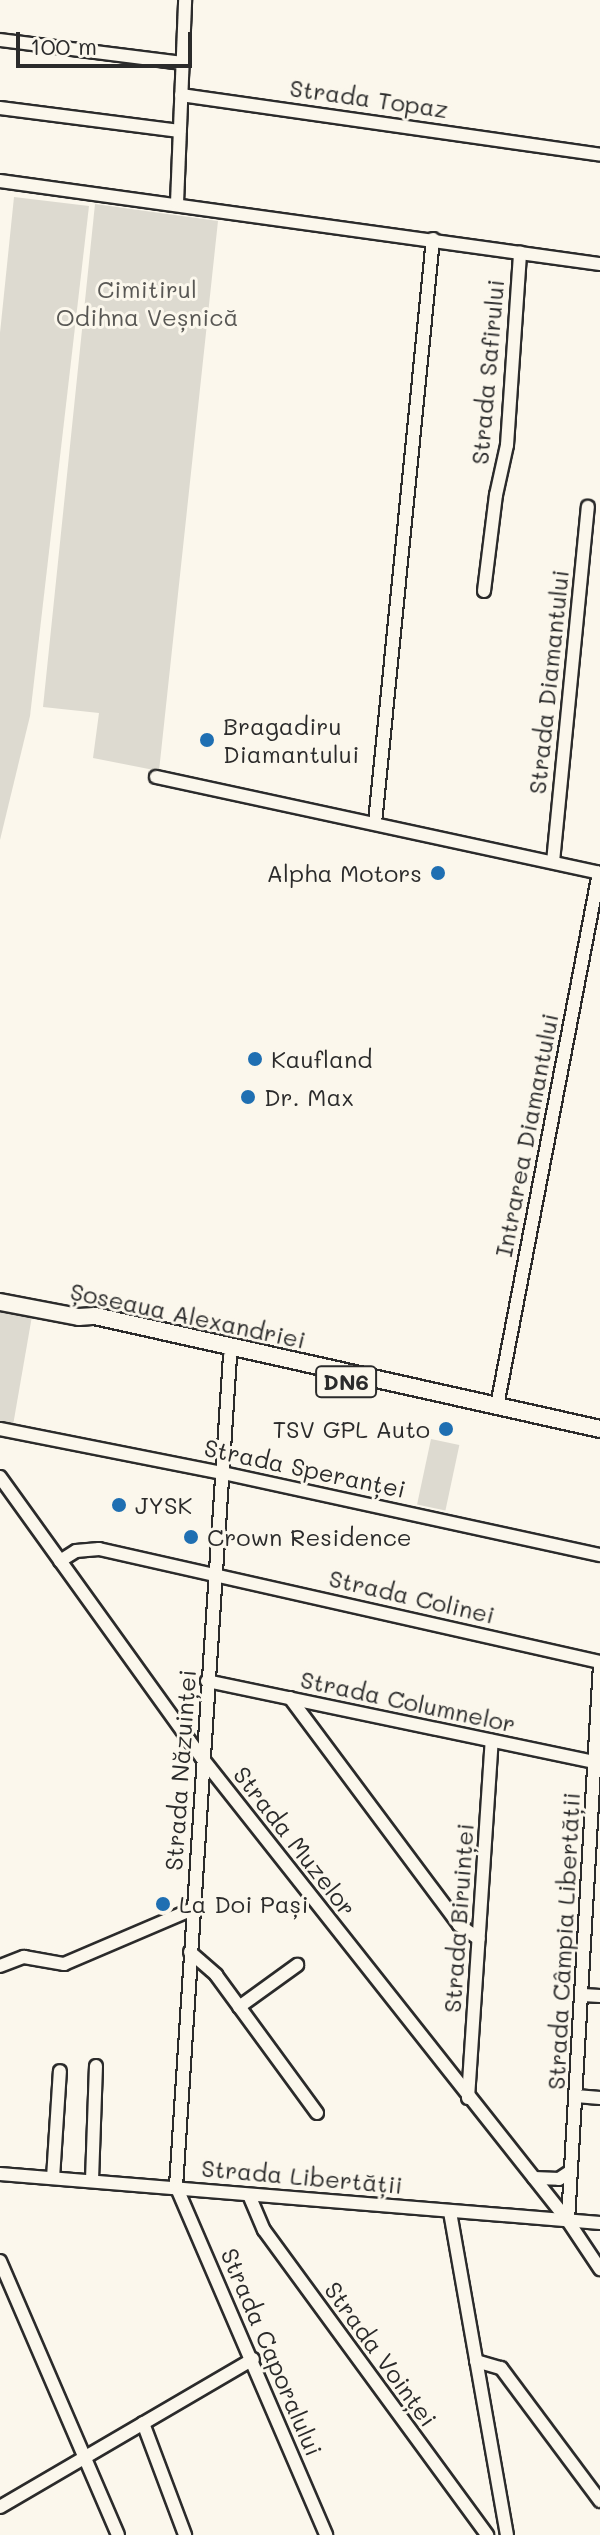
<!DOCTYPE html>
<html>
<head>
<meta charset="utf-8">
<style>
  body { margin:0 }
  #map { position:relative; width:600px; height:2535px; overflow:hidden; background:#fbf7ec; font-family:Mali,sans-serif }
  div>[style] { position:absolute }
  .green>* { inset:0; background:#dddad0; transform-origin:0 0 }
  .roads { filter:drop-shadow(2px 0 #2b2b2b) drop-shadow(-2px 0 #2b2b2b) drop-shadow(0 2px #2b2b2b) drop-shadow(0 -2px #2b2b2b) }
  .minor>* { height:12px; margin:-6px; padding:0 6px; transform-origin:6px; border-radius:6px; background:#fbf7ec }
  .major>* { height:16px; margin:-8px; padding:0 8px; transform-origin:8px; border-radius:8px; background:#fbf7ec }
  .dots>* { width:22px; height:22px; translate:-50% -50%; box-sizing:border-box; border:4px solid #fbf7ec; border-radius:50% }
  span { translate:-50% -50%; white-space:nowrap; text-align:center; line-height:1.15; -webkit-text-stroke:6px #fbf7ec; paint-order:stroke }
  .shield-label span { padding:2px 6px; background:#fbf7ec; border:2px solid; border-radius:6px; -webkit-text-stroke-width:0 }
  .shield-label { font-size:22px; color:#2b2b2b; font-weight:700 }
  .street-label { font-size:24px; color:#2b2b2b }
  .park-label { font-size:24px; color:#585754 }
  .poi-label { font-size:24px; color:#2b2b2b }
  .left { translate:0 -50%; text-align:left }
  .right { translate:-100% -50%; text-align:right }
  .scale { position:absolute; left:16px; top:32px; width:176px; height:36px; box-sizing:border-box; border:4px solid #2b2b2b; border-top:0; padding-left:10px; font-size:24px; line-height:28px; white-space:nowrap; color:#2b2b2b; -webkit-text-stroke:6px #fbf7ec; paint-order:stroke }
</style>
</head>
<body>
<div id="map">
  <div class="green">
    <i style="clip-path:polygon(14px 197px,89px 206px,30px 716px,0 840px,0 333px)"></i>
    <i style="clip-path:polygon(95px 204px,218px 221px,159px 771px,93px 758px,99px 713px,43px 707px)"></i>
    <i style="clip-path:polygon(0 1311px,32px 1316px,12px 1431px,0 1429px)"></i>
    <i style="left:431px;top:1439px;width:29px;height:67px;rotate:12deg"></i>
  </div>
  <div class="roads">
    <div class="minor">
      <i style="left:0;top:40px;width:184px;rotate:7.2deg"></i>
      <i style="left:181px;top:95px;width:423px;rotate:8.1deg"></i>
      <i style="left:0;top:108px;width:181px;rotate:7.3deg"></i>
      <i style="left:0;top:181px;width:606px;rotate:7.88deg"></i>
      <i style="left:177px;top:203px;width:203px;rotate:-87.7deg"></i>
      <i style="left:484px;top:591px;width:97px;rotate:-82.9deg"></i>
      <i style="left:496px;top:495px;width:51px;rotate:-77.6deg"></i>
      <i style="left:507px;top:445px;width:193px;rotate:-86.1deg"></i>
      <i style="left:156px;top:777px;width:454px;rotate:12.2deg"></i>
      <i style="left:375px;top:823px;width:587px;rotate:-84.33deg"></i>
      <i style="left:553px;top:862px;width:357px;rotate:-84.4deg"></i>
      <i style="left:230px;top:1356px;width:832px;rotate:93.72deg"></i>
      <i style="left:176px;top:2186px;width:380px;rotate:66.7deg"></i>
      <i style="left:497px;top:1406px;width:543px;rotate:-79.17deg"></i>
      <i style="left:0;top:1429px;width:227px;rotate:11.2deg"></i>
      <i style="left:223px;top:1473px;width:386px;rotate:12.3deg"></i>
      <i style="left:0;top:1477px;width:346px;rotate:54.3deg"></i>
      <i style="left:202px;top:1758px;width:590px;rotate:51.67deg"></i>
      <i style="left:568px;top:2221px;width:58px;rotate:56.3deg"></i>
      <i style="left:60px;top:1561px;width:19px;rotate:-32deg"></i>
      <i style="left:76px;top:1551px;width:23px;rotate:-5deg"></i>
      <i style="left:99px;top:1549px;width:514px;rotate:12.71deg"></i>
      <i style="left:207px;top:1681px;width:401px;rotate:11.8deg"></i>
      <i style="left:290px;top:1698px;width:283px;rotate:53.3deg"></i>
      <i style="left:459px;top:1925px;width:24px;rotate:35deg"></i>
      <i style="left:190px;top:1952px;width:35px;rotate:41deg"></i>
      <i style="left:216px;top:1975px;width:171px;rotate:53.8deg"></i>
      <i style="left:0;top:1966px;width:26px;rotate:-21deg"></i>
      <i style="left:24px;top:1957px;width:41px;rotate:9.9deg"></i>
      <i style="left:64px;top:1964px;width:140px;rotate:-23.1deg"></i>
      <i style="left:583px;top:1995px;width:17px;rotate:3deg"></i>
      <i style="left:239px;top:2007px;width:72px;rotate:-35.9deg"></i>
      <i style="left:576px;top:2096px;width:24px;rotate:5deg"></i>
      <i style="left:468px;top:2098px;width:358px;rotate:-86.2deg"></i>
      <i style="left:0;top:2174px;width:602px;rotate:4.67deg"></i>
      <i style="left:53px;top:2178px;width:107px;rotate:-86.3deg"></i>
      <i style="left:534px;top:2178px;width:25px;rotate:2deg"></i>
      <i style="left:559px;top:2179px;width:14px;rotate:-34deg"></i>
      <i style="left:92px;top:2180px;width:114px;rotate:-88deg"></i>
      <i style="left:249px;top:2195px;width:38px;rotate:67deg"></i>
      <i style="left:264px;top:2230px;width:378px;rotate:53.8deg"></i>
      <i style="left:450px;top:2212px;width:328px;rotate:80deg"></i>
      <i style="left:568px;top:2221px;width:558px;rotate:-86.71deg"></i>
      <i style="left:0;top:2261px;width:298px;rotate:66.7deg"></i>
      <i style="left:476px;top:2361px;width:26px;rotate:16deg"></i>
      <i style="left:501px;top:2368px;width:166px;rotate:53.3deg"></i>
      <i style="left:143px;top:2423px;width:120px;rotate:69.4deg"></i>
      <i style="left:0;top:2507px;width:293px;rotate:-30.3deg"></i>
    </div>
    <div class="major">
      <i style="left:0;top:1302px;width:80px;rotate:10.8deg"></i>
      <i style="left:79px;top:1317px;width:16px;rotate:-4deg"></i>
      <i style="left:95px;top:1316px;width:517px;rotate:12.61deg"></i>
    </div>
  </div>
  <div class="dots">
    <i style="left:207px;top:740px;background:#1f6fb2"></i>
    <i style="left:438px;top:873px;background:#1f6fb2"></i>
    <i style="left:255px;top:1059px;background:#1f6fb2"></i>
    <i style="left:248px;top:1097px;background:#1f6fb2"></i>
    <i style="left:446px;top:1429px;background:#1f6fb2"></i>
    <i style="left:119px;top:1505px;background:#1f6fb2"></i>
    <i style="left:191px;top:1537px;background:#1f6fb2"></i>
    <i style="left:163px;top:1904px;background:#1f6fb2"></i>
  </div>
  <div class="shield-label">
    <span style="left:346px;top:1382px">DN6</span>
  </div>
  <div class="street-label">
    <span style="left:369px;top:98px;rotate:8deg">Strada Topaz</span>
    <span style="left:487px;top:372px;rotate:-85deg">Strada Safirului</span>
    <span style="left:548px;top:682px;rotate:-84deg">Strada Diamantului</span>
    <span style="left:526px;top:1135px;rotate:-79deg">Intrarea Diamantului</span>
    <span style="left:188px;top:1315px;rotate:12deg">Șoseaua Alexandriei</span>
    <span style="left:305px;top:1468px;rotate:12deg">Strada Speranței</span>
    <span style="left:412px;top:1596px;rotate:13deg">Strada Colinei</span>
    <span style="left:408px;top:1701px;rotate:12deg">Strada Columnelor</span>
    <span style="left:180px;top:1770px;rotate:-86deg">Strada Năzuinței</span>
    <span style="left:295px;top:1841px;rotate:52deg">Strada Muzelor</span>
    <span style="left:458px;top:1918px;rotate:-86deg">Strada Biruinței</span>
    <span style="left:563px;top:1941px;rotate:-87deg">Strada Câmpia Libertății</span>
    <span style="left:302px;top:2176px;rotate:5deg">Strada Libertății</span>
    <span style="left:272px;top:2352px;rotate:67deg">Strada Caporalului</span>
    <span style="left:381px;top:2354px;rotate:54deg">Strada Voinței</span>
  </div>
  <div class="park-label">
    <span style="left:147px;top:303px">Cimitirul<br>Odihna Veșnică</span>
  </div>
  <div class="poi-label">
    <span class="left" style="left:223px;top:740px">Bragadiru<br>Diamantului</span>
    <span class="right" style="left:422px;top:873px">Alpha Motors</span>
    <span class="left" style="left:271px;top:1059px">Kaufland</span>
    <span class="left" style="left:264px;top:1097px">Dr. Max</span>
    <span class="right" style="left:430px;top:1429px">TSV GPL Auto</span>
    <span class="left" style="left:135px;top:1505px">JYSK</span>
    <span class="left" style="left:207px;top:1537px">Crown Residence</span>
    <span class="left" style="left:179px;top:1904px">La Doi Pași</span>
  </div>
  <div class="scale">100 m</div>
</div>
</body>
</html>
